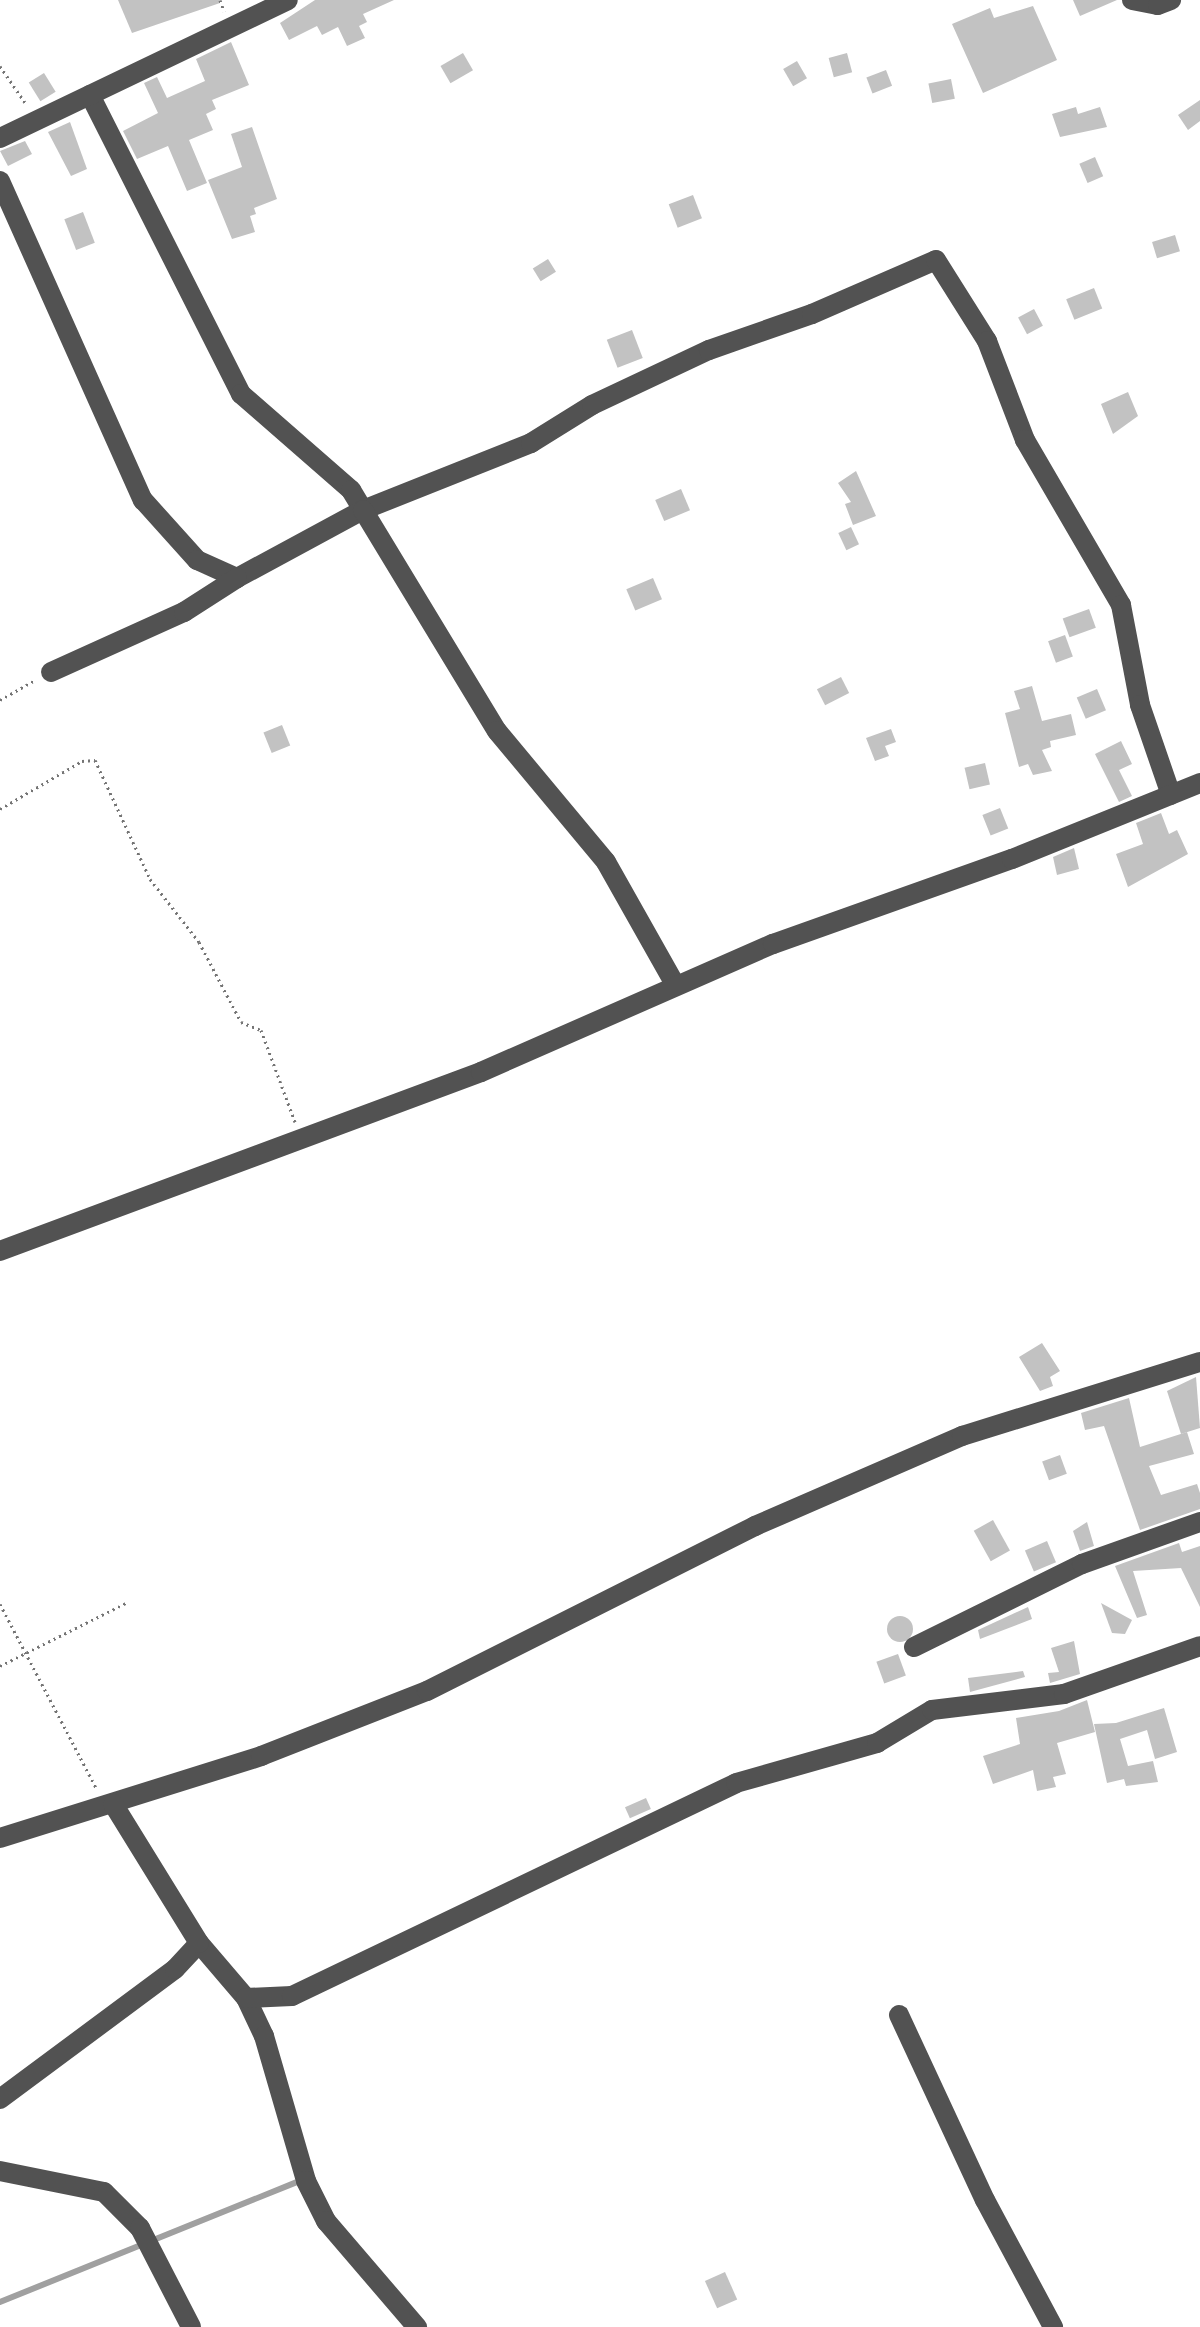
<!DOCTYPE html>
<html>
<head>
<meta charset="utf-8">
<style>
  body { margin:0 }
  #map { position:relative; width:1200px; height:2327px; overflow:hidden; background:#fff; font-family:"Space Grotesk",sans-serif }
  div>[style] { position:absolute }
  .stream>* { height:6px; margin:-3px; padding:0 3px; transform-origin:3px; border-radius:3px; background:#a0a0a0 }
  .building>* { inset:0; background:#c2c2c2; transform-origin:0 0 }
  .round { border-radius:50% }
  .path>* { height:3px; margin-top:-1.5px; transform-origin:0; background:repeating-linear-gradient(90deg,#747474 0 2px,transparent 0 6px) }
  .minor>* { height:20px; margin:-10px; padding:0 10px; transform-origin:10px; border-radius:10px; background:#525252 }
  span { translate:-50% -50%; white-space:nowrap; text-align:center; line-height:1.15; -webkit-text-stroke:6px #fff; paint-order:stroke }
</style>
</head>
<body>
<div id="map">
  <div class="stream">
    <i style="left:0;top:2302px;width:320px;rotate:-22deg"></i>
  </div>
  <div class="building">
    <i style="clip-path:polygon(118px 0,220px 0,220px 3px,132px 33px)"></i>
    <i style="clip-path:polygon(315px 0,394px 0,363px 14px,367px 22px,359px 26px,365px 38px,347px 46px,338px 27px,322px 35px,317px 26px,289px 40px,280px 23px)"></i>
    <i style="clip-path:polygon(1073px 0,1117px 0,1080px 16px)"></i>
    <i style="clip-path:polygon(1033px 6px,1057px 60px,983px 93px,952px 24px,990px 8px,994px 18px)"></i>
    <i style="clip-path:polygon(231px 42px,249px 85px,212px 100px,216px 109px,206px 114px,213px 130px,189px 140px,207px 183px,187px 191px,168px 146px,137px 159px,123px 131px,158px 113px,144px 83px,157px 77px,167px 98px,205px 81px,196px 59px)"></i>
    <i style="left:463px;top:53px;width:20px;height:26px;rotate:60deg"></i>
    <i style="left:847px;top:53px;width:20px;height:19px;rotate:75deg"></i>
    <i style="left:797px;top:61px;width:20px;height:16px;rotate:60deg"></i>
    <i style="left:886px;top:70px;width:17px;height:21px;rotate:69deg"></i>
    <i style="left:44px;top:73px;width:22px;height:18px;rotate:58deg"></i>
    <i style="left:951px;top:79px;width:20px;height:23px;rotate:79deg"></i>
    <i style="clip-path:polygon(1200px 100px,1200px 121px,1188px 130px,1178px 115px)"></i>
    <i style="clip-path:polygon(1076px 107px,1078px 114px,1100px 107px,1107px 127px,1060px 137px,1052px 114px)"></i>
    <i style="clip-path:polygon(70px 122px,87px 169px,71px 176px,48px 132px)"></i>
    <i style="clip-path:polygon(252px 127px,277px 199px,254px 208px,256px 214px,250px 216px,255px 232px,232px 239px,208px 180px,242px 167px,231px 134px)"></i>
    <i style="clip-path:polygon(25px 141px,32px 154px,8px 166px,0 151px)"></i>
    <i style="left:1095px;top:157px;width:21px;height:17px;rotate:67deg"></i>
    <i style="left:693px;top:195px;width:25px;height:26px;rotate:69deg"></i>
    <i style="left:83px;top:212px;width:33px;height:20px;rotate:69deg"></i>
    <i style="left:1175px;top:235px;width:17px;height:24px;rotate:73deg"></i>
    <i style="left:548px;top:259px;width:15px;height:18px;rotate:58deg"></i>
    <i style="left:1094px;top:288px;width:22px;height:30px;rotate:68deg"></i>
    <i style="left:1034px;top:309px;width:19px;height:18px;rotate:62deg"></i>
    <i style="left:632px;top:330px;width:30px;height:27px;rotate:69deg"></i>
    <i style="clip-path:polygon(1128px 392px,1138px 416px,1113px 434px,1101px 404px)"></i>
    <i style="clip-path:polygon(856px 471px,876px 516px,853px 525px,845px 504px,851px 502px,838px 483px)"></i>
    <i style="left:681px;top:489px;width:23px;height:28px;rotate:67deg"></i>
    <i style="left:851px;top:527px;width:19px;height:14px;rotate:65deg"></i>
    <i style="left:653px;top:578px;width:23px;height:29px;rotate:67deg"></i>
    <i style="left:1089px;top:609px;width:20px;height:28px;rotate:70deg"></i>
    <i style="left:1065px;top:635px;width:23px;height:18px;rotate:70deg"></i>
    <i style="left:841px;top:677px;width:18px;height:27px;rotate:63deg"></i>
    <i style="clip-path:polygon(1032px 686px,1042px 721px,1071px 714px,1076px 735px,1050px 741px,1051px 747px,1042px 750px,1052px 771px,1033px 775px,1028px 764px,1019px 767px,1005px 713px,1020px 709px,1014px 691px)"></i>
    <i style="left:1097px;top:689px;width:23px;height:22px;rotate:67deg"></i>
    <i style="left:282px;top:725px;width:22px;height:20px;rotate:68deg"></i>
    <i style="clip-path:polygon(891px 729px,896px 742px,885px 746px,889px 756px,875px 761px,866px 738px)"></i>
    <i style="clip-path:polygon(1121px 741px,1132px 764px,1119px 770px,1132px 796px,1119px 802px,1095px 754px)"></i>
    <i style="left:985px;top:763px;width:22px;height:21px;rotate:77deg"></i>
    <i style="left:1000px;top:808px;width:22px;height:19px;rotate:68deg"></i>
    <i style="clip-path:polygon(1161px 813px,1169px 834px,1177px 830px,1188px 854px,1128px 887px,1116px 854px,1143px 844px,1136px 823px)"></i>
    <i style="clip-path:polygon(1074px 848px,1079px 869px,1057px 875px,1053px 857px)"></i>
    <i style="clip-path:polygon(1042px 1343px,1060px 1371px,1050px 1377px,1053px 1386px,1040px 1391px,1019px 1357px)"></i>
    <i style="clip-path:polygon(1196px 1377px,1200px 1428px,1181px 1434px,1167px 1391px)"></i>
    <i style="clip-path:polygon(1129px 1398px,1140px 1447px,1187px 1432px,1194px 1454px,1149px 1466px,1161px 1495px,1197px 1484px,1200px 1493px,1200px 1509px,1140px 1530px,1104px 1426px,1085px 1430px,1081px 1413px)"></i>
    <i style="left:1060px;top:1455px;width:20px;height:19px;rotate:70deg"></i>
    <i style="left:993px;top:1520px;width:35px;height:22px;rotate:61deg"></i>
    <i style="clip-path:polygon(1087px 1522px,1094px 1546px,1080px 1551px,1073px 1531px)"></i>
    <i style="left:1047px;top:1541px;width:23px;height:24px;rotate:67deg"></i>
    <i style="clip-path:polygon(1179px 1543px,1182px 1552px,1200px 1546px,1200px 1607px,1181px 1568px,1133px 1571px,1147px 1615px,1137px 1618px,1115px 1566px)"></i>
    <i style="clip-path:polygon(1101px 1603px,1132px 1620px,1125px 1634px,1112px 1633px)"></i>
    <i style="clip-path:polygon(1028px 1607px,1032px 1619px,980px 1639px,978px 1630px)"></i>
    <i class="round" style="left:887px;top:1616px;width:26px;height:26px"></i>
    <i style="clip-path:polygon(1074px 1641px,1080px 1674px,1050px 1683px,1048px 1673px,1059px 1672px,1051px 1648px)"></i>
    <i style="left:898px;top:1654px;width:23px;height:23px;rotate:70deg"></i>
    <i style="clip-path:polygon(1023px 1671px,1025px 1677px,970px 1692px,968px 1678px)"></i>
    <i style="clip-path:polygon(1087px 1700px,1095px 1732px,1057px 1743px,1066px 1774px,1053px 1777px,1056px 1787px,1037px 1791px,1033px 1770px,993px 1784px,983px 1756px,1020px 1744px,1016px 1718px,1059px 1711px)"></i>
    <i style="clip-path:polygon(1164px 1708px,1177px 1752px,1155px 1759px,1147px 1730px,1120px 1739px,1128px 1766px,1153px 1761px,1158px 1782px,1126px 1786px,1124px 1779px,1107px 1783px,1094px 1724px,1116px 1723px)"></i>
    <i style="left:646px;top:1798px;width:12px;height:23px;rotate:66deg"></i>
    <i style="left:725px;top:2272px;width:30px;height:22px;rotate:66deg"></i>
  </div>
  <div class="path">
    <i style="left:220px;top:0;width:12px;rotate:70deg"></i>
    <i style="left:0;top:66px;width:46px;rotate:55.6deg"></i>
    <i style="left:0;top:700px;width:40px;rotate:-29.7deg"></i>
    <i style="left:0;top:809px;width:95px;rotate:-30.3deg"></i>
    <i style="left:82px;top:761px;width:13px;rotate:-4deg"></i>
    <i style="left:95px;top:760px;width:131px;rotate:65.2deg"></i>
    <i style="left:150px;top:879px;width:80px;rotate:52.1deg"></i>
    <i style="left:199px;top:942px;width:90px;rotate:62.3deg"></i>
    <i style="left:241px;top:1022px;width:22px;rotate:22deg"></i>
    <i style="left:261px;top:1030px;width:98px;rotate:69.7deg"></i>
    <i style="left:0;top:1604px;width:208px;rotate:62.4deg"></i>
    <i style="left:0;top:1666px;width:143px;rotate:-26.6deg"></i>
  </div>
  <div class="minor">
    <i style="left:1132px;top:0;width:26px;rotate:11deg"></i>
    <i style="left:1158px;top:5px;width:14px;rotate:-21deg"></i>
    <i style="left:90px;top:95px;width:335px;rotate:63.2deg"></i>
    <i style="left:241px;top:394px;width:146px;rotate:41.1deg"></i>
    <i style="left:351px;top:490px;width:23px;rotate:59deg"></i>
    <i style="left:363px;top:510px;width:181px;rotate:-21.7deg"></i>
    <i style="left:531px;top:443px;width:72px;rotate:-31.9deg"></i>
    <i style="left:592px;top:405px;width:129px;rotate:-25.2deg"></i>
    <i style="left:709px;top:350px;width:109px;rotate:-19.3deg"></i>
    <i style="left:812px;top:314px;width:135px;rotate:-23.5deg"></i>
    <i style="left:936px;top:260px;width:96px;rotate:57.8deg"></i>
    <i style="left:987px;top:341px;width:106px;rotate:69deg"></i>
    <i style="left:1025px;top:440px;width:191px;rotate:59.8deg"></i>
    <i style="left:1121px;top:605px;width:102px;rotate:79.2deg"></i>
    <i style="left:1140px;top:705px;width:95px;rotate:71deg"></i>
    <i style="left:0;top:138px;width:319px;rotate:-25.6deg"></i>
    <i style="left:0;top:181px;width:350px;rotate:65.9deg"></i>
    <i style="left:143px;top:500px;width:81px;rotate:48deg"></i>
    <i style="left:197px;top:560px;width:44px;rotate:24.2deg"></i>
    <i style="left:237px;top:578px;width:143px;rotate:-28.4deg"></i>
    <i style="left:363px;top:510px;width:258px;rotate:58.8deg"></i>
    <i style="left:497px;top:731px;width:170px;rotate:50.2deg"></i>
    <i style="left:606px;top:862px;width:142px;rotate:60.6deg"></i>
    <i style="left:51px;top:672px;width:146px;rotate:-24.3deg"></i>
    <i style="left:184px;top:612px;width:63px;rotate:-32.7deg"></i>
    <i style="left:0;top:1251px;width:513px;rotate:-20.41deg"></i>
    <i style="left:481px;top:1072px;width:319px;rotate:-23.7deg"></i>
    <i style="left:773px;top:944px;width:254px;rotate:-19.6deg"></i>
    <i style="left:1012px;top:859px;width:203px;rotate:-22deg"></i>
    <i style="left:914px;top:1647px;width:187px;rotate:-26.3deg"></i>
    <i style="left:1082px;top:1564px;width:125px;rotate:-19.6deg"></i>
    <i style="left:0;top:1838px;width:274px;rotate:-17.4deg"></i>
    <i style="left:261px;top:1756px;width:178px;rotate:-21.4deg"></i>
    <i style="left:427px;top:1691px;width:367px;rotate:-26.7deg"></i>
    <i style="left:755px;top:1526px;width:226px;rotate:-23.5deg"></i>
    <i style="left:962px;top:1436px;width:249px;rotate:-17.3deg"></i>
    <i style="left:199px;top:1943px;width:72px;rotate:49.5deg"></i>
    <i style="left:246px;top:1998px;width:42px;rotate:64.7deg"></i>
    <i style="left:264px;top:2036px;width:151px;rotate:73.8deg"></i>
    <i style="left:306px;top:2181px;width:45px;rotate:63.4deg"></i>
    <i style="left:326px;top:2221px;width:140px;rotate:49.4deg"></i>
    <i style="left:246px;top:1998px;width:46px;rotate:-2.5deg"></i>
    <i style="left:292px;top:1996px;width:492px;rotate:-25.6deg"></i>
    <i style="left:736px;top:1783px;width:147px;rotate:-15.8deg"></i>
    <i style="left:877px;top:1743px;width:64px;rotate:-31deg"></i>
    <i style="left:932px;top:1710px;width:133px;rotate:-6.9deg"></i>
    <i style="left:1064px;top:1694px;width:144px;rotate:-19.4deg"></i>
    <i style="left:899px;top:2015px;width:204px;rotate:65.1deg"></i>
    <i style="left:985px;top:2200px;width:144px;rotate:61.8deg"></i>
    <i style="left:0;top:2099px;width:218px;rotate:-36.6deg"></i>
    <i style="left:175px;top:1969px;width:35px;rotate:-47deg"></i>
    <i style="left:199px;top:1943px;width:163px;rotate:-121.7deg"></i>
    <i style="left:0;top:2171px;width:106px;rotate:11.4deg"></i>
    <i style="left:104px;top:2192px;width:51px;rotate:45deg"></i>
    <i style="left:140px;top:2228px;width:111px;rotate:62.7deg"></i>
  </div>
</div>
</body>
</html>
